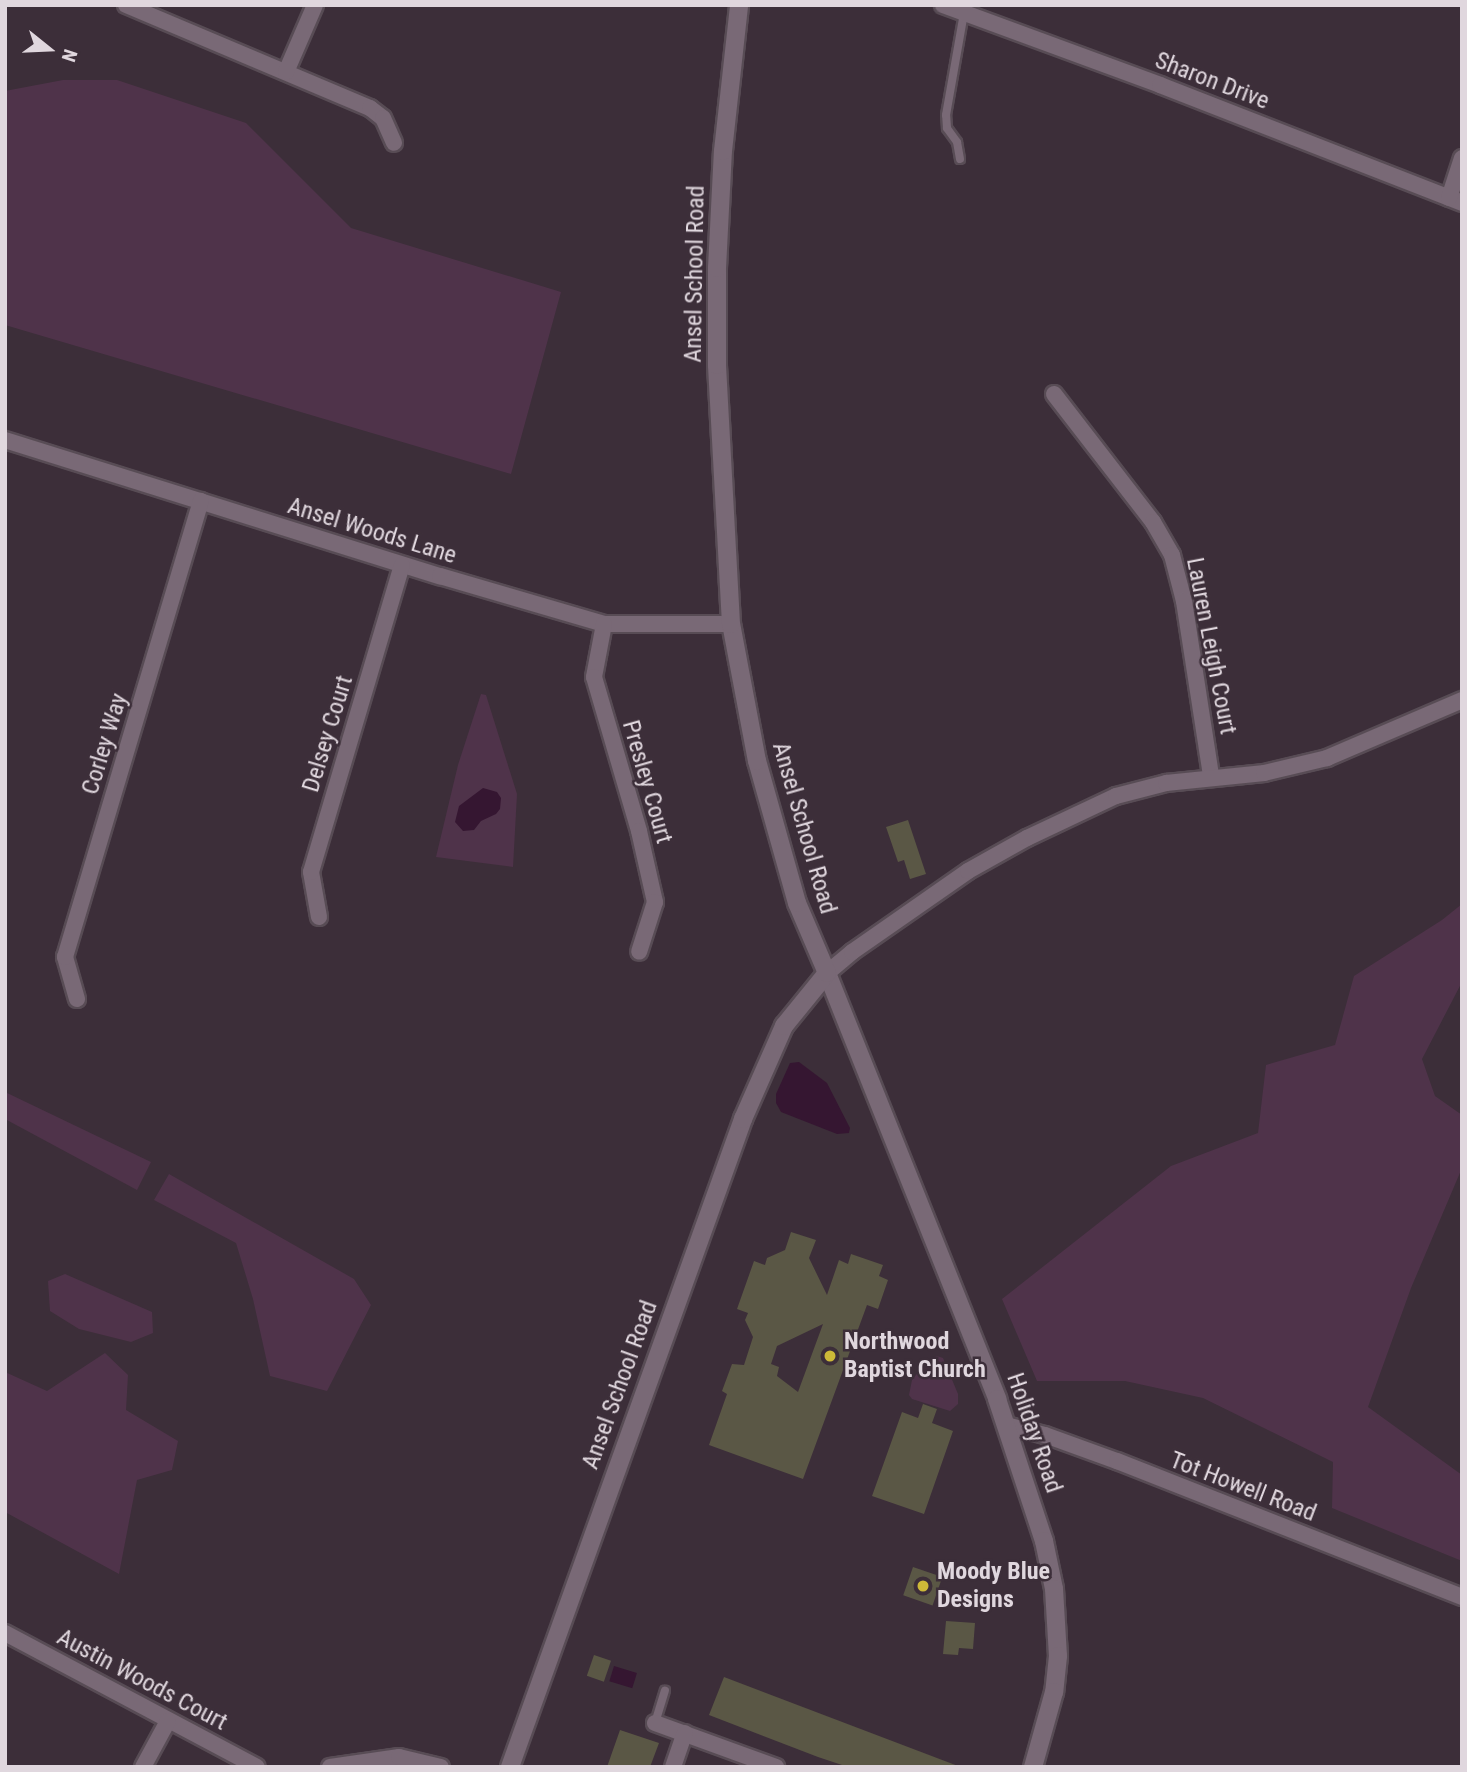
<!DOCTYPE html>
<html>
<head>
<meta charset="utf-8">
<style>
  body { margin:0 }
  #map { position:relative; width:1467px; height:1772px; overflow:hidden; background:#3c2e39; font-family:"Roboto Condensed",sans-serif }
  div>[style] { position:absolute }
  .green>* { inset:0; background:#4f334a }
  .water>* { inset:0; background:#351631; transform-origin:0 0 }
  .building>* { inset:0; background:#5a5745; transform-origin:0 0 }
  .roads { filter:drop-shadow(2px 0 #584c55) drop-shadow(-2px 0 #584c55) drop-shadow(0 2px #584c55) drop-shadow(0 -2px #584c55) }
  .lane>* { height:8px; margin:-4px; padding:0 4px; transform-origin:4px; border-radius:4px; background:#796976 }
  .street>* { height:16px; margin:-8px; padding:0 8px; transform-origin:8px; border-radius:8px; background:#796976 }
  .secondary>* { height:18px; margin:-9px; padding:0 9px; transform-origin:9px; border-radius:9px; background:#796976 }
  .dots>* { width:19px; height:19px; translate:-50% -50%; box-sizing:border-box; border:4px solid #3c2e39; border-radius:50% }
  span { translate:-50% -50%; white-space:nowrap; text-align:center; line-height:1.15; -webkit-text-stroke:5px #3c2e39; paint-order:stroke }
  .street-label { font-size:24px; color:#e0d7de }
  .poi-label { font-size:24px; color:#e0d7de; font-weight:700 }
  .left { translate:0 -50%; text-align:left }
  .frame { position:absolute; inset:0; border:7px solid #e0d7de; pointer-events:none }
  .north { position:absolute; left:14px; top:14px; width:70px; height:70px; -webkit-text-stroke:5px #3c2e39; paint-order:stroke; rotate:108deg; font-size:19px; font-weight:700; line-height:28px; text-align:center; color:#e0d7de }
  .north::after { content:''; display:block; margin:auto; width:24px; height:32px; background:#e0d7de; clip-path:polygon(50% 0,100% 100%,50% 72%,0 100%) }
</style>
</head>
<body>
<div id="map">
  <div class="green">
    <i style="clip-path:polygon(63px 80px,117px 80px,246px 123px,351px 228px,561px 292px,511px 474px,5px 325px,5px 91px)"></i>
    <i style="clip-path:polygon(481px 694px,486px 695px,517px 794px,513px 867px,436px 857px,458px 765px)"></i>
    <i style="clip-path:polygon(1462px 904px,1462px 982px,1422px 1059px,1435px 1096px,1462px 1115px,1462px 1168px,1411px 1288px,1368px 1407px,1462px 1475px,1462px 1561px,1332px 1508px,1333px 1462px,1203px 1398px,1125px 1381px,1037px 1381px,1002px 1299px,1171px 1166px,1258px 1133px,1266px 1065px,1335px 1045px,1354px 976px,1442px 920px)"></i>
    <i style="clip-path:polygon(5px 1092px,151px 1162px,137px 1190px,5px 1119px)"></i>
    <i style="clip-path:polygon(169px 1174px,354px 1279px,371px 1305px,327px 1391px,270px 1376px,253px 1299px,236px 1243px,154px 1200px)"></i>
    <i style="clip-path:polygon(65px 1274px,152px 1312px,153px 1333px,131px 1342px,79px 1329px,50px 1311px,48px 1281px)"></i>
    <i style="clip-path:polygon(105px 1353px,128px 1375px,126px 1410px,178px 1441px,172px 1470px,137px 1480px,119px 1574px,5px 1512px,5px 1372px,47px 1391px)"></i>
    <i style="clip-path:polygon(937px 1356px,943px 1358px,958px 1394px,958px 1404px,950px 1411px,912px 1399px,909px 1395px,912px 1380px,928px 1360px)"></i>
  </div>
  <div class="water">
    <i style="clip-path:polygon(483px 788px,497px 792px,501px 798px,500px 809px,496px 814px,481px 821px,474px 830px,463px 831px,455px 822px,459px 806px)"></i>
    <i style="clip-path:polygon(799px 1062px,827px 1083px,850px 1128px,849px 1133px,837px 1134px,781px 1112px,776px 1103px,776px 1094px,790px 1063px)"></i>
    <i style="left:614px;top:1666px;width:24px;height:16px;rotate:17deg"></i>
  </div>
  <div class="building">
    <i style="clip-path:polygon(908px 820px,926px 874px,910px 879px,904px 860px,898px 862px,886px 827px)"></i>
    <i style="clip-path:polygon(evenodd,791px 1232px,816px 1240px,809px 1258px,827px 1295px,839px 1260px,848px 1264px,851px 1254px,883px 1265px,879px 1276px,888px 1280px,878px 1309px,867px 1305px,803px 1479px,709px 1445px,727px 1394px,722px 1391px,732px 1364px,744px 1365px,753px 1337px,745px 1320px,748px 1313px,737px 1309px,754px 1261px,765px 1265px,767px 1258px,785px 1250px,791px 1232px,823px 1324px,798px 1392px,777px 1376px,779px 1367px,771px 1364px,777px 1346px,823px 1324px)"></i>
    <i style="clip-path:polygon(923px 1404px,937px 1409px,932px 1423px,953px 1431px,924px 1514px,872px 1496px,902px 1412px,918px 1418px)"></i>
    <i style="left:913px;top:1567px;width:31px;height:30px;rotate:19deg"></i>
    <i style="clip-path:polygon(946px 1621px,975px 1623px,973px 1649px,959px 1648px,958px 1655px,943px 1654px)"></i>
    <i style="left:594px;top:1655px;width:18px;height:22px;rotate:19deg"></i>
    <i style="clip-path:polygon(724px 1677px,958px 1766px,957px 1767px,848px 1767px,818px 1757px,709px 1715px)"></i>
    <i style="clip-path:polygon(620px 1730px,659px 1743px,650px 1767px,607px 1767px)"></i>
  </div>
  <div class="roads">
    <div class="lane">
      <i style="left:960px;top:159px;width:17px;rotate:-100deg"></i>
      <i style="left:957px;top:142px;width:17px;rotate:-126deg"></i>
      <i style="left:947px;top:128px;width:13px;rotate:-94deg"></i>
      <i style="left:946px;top:115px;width:104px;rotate:-80deg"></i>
      <i style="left:655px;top:1723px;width:34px;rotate:-73deg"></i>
    </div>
    <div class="street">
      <i style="left:126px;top:5px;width:265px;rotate:22.9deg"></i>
      <i style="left:370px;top:108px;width:16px;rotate:38deg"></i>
      <i style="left:383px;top:118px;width:27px;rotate:66deg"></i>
      <i style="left:943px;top:5px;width:231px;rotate:20.2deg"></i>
      <i style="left:1160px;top:85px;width:324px;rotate:21.3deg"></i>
      <i style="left:286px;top:72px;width:73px;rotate:-66.6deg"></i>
      <i style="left:1449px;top:198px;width:42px;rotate:-72deg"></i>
      <i style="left:1054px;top:394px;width:162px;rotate:52.3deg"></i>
      <i style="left:1153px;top:522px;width:38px;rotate:60deg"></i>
      <i style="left:1172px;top:555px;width:48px;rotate:75.4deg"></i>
      <i style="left:1184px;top:601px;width:177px;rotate:81.2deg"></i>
      <i style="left:5px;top:440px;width:456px;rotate:17.4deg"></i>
      <i style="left:440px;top:576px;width:171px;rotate:16.3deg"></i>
      <i style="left:604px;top:624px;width:127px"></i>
      <i style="left:604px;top:624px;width:54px;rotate:100.7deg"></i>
      <i style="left:594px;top:677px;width:160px;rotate:73.7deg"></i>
      <i style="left:639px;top:831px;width:73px;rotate:77.3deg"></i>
      <i style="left:655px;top:902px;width:52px;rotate:107.7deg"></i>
      <i style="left:319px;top:917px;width:46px;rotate:-100.1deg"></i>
      <i style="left:311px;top:872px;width:320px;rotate:-73.5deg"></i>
      <i style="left:827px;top:973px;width:33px;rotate:-40deg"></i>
      <i style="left:852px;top:952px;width:141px;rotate:-34.9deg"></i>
      <i style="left:968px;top:871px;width:68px;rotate:-29.2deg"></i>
      <i style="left:1027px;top:838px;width:98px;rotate:-25.3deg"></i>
      <i style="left:1116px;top:796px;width:52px;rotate:-14.6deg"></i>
      <i style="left:1166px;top:783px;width:99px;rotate:-5.8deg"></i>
      <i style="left:1264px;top:773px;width:65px;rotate:-13.4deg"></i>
      <i style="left:1327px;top:758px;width:147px;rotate:-23.2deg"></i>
      <i style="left:77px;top:999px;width:44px;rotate:-105.9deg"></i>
      <i style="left:65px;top:957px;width:476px;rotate:-73.4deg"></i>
      <i style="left:1006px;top:1425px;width:40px;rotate:14.4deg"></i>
      <i style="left:1045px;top:1435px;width:77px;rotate:19.9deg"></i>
      <i style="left:1117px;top:1461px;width:371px;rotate:21.5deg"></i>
      <i style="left:5px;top:1633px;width:285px;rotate:28deg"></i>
      <i style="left:655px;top:1723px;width:129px;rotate:20deg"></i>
      <i style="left:143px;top:1767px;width:52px;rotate:-61.5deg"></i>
      <i style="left:330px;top:1767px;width:70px;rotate:-8.2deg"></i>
      <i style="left:399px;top:1757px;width:43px;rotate:13.4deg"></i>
      <i style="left:673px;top:1767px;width:36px;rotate:-71deg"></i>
    </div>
    <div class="secondary">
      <i style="left:827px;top:973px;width:459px;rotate:68.2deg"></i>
      <i style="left:997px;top:1399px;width:150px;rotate:71.7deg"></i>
      <i style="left:1044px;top:1541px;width:49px;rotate:78.2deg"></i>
      <i style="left:1054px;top:1589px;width:67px;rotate:86.6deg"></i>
      <i style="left:1058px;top:1656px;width:36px;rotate:96deg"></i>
      <i style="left:1054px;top:1692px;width:78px;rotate:105.6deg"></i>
      <i style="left:510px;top:1767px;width:689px;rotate:-70.22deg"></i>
      <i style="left:743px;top:1119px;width:102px;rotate:-66.2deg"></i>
      <i style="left:784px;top:1026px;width:68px;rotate:-50.9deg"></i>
      <i style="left:827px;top:973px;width:76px;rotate:-113.2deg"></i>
      <i style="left:797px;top:903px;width:148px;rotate:-105.7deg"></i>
      <i style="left:757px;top:761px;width:139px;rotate:-100.7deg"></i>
      <i style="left:731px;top:624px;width:259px;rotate:-93.1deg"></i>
      <i style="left:717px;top:365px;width:97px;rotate:-90deg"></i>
      <i style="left:717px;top:268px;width:117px;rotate:-87.1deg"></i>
      <i style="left:723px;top:151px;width:147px;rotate:-83.7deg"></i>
    </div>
  </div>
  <div class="dots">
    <i style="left:830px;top:1356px;background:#cdb938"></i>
    <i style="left:923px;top:1586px;background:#cdb938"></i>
  </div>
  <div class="street-label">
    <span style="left:1212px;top:81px;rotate:21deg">Sharon Drive</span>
    <span style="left:695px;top:274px;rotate:-89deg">Ansel School Road</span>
    <span style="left:372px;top:531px;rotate:17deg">Ansel Woods Lane</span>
    <span style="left:1211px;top:646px;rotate:79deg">Lauren Leigh Court</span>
    <span style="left:328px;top:734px;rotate:-73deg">Delsey Court</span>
    <span style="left:105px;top:744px;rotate:-73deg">Corley Way</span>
    <span style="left:647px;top:782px;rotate:74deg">Presley Court</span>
    <span style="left:804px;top:828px;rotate:74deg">Ansel School Road</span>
    <span style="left:620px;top:1385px;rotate:-70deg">Ansel School Road</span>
    <span style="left:1034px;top:1433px;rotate:71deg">Holiday Road</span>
    <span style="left:1243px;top:1487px;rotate:21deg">Tot Howell Road</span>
    <span style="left:142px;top:1680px;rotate:28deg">Austin Woods Court</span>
  </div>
  <div class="poi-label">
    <span class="left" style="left:844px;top:1356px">Northwood<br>Baptist Church</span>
    <span class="left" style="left:937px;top:1586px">Moody Blue<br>Designs</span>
  </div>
  <div class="frame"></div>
  <div class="north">N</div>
</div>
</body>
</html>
